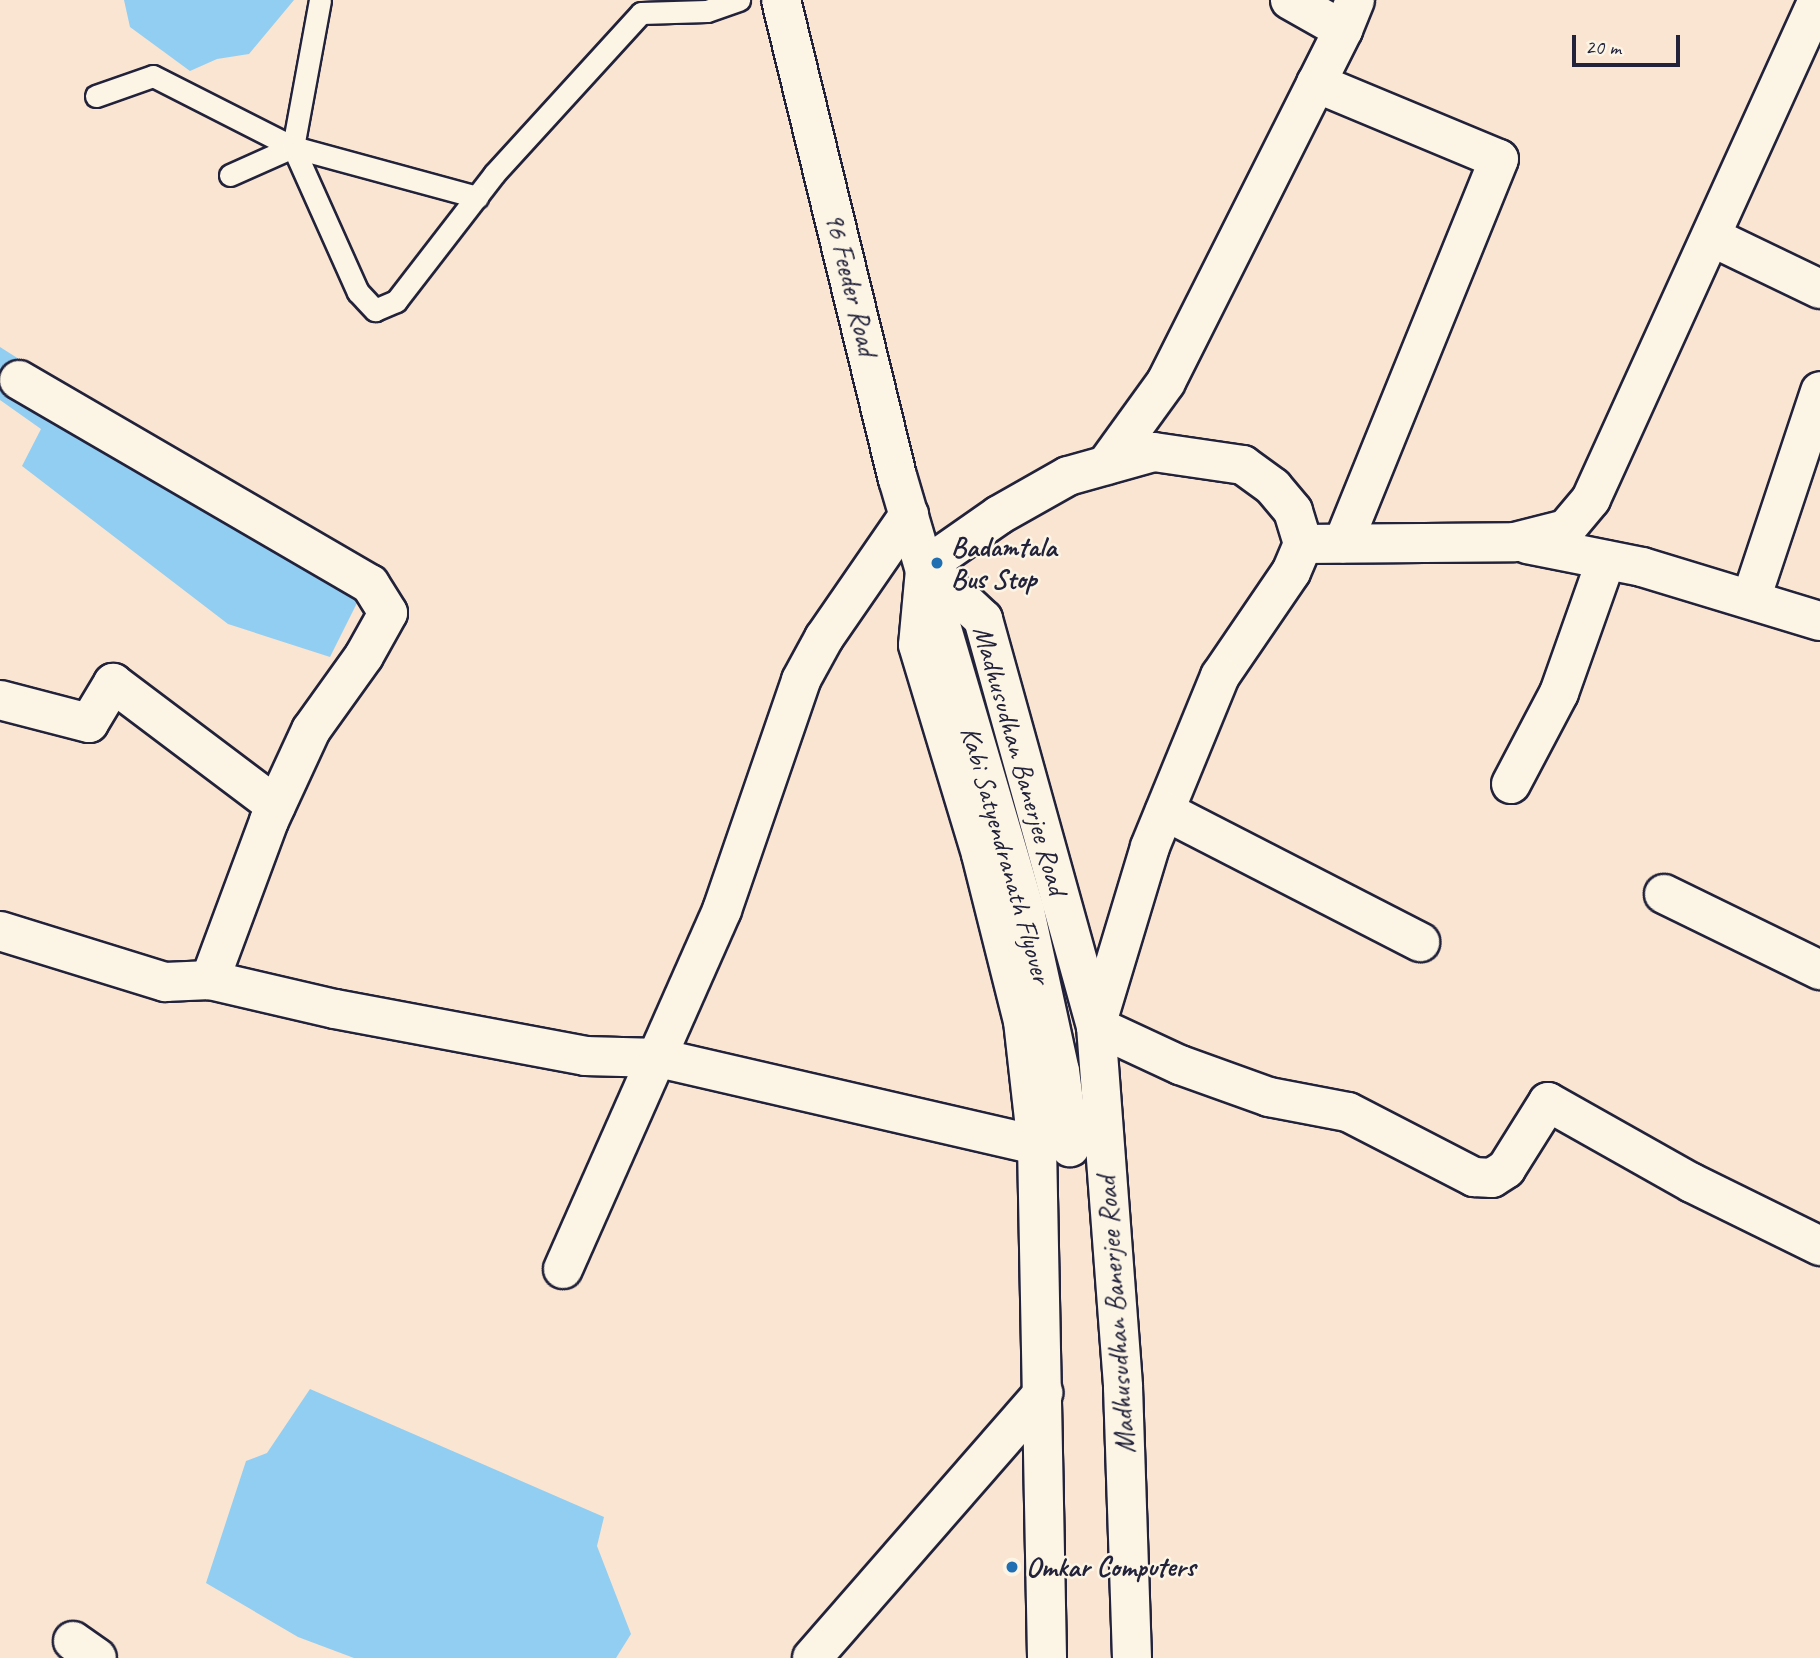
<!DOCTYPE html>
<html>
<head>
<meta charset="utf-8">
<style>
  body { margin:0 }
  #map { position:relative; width:1820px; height:1658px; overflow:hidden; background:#f9e5d1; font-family:Caveat,sans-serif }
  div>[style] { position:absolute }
  .water>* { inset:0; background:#92cef2 }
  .roads { filter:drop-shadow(2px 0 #22223b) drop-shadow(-2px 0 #22223b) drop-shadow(0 2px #22223b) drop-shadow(0 -2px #22223b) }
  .service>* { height:21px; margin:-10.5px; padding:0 10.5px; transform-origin:10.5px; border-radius:10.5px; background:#fcf5e5 }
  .minor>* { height:38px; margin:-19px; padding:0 19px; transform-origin:19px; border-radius:19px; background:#fcf5e5 }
  .tertiary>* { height:38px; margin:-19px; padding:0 19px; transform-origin:19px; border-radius:19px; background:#fcf5e5 }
  .primary>* { height:38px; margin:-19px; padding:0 19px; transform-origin:19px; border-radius:19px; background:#fcf5e5 }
  .dots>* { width:19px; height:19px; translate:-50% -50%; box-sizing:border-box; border:4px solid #fcf5e5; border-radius:50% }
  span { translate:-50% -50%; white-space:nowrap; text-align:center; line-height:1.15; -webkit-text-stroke:5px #fcf5e5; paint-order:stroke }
  .street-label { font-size:28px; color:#22223b }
  .poi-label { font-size:28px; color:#22223b; font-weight:700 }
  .left { translate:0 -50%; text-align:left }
  .scale { position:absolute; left:1572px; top:35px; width:108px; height:32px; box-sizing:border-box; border:4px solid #22223b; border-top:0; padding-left:9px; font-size:21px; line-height:24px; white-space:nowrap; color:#22223b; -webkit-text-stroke:5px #fcf5e5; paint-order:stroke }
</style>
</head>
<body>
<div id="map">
  <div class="water">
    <i style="clip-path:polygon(124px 0,294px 0,249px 54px,217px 59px,190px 71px,130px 27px)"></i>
    <i style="clip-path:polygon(0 347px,368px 581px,330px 657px,228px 624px,22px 466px,41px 429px,0 400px)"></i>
    <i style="clip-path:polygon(310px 1389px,604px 1517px,597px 1546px,631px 1634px,616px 1658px,354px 1658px,298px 1637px,206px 1583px,246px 1461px,267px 1453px)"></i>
  </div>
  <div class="roads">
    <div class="service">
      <i style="left:320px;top:0;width:149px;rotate:100.4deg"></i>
      <i style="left:293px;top:147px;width:159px;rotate:65.9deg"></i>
      <i style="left:358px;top:292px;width:25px;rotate:47deg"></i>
      <i style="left:375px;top:310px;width:23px;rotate:-23deg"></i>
      <i style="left:396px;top:301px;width:160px;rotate:-52.3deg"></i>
      <i style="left:494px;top:174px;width:218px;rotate:-47.6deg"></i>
      <i style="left:641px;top:13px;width:66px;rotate:-1.7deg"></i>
      <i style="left:707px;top:11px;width:34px;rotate:-19deg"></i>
      <i style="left:96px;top:96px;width:60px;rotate:-19.3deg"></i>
      <i style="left:153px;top:76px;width:157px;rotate:26.9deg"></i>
      <i style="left:230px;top:175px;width:69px;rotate:-24deg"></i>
      <i style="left:293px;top:147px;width:191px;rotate:15.2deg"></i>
    </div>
    <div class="minor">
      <i style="left:1343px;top:30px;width:32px;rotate:-68deg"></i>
      <i style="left:1316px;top:83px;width:198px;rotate:22.6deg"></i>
      <i style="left:1499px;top:159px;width:415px;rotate:112.1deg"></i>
      <i style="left:1712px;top:237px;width:120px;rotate:25.7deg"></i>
      <i style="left:19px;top:380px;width:406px;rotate:30.2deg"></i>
      <i style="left:370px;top:584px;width:34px;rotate:58deg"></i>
      <i style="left:388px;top:613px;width:49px;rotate:119.2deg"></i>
      <i style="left:364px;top:656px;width:91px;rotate:125.6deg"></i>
      <i style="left:311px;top:730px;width:100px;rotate:114.8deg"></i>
      <i style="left:269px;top:821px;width:170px;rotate:110.4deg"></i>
      <i style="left:1106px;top:465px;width:102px;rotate:-54.1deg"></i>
      <i style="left:1166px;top:382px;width:394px;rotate:-63.3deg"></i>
      <i style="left:1343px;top:30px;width:61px;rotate:-150.5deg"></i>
      <i style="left:1303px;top:544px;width:30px;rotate:113deg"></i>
      <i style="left:1291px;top:572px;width:126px;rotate:124.3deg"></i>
      <i style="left:1220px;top:676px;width:185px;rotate:112.3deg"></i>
      <i style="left:1150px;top:847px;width:187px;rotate:106.8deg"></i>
      <i style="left:1096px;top:1026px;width:93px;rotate:24.9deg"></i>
      <i style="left:1180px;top:1065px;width:95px;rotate:19.8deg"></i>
      <i style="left:1269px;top:1097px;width:80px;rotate:10.8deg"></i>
      <i style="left:1348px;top:1112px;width:142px;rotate:27.3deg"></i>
      <i style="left:1474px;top:1177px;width:18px;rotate:3deg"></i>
      <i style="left:1492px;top:1178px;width:17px;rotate:-33deg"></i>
      <i style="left:1506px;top:1169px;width:79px;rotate:-57.9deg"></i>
      <i style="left:1548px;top:1102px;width:165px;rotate:29.4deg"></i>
      <i style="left:1692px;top:1183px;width:143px;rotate:26.2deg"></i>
      <i style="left:1527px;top:544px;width:117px;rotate:11.3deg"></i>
      <i style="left:1642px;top:567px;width:186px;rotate:16.9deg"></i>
      <i style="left:926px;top:566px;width:89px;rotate:-34.9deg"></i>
      <i style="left:999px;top:515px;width:79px;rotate:-29.5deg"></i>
      <i style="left:1068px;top:476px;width:89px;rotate:-15.6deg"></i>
      <i style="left:1154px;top:452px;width:90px;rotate:8.3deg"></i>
      <i style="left:1243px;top:465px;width:37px;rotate:36deg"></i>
      <i style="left:1273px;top:487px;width:31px;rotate:50deg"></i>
      <i style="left:1293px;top:511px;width:34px;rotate:73deg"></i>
      <i style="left:1303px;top:544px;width:212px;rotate:-0.5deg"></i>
      <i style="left:1515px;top:542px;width:53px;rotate:-14.3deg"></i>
      <i style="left:1566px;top:529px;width:39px;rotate:-50deg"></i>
      <i style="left:1591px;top:499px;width:548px;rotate:-65.54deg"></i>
      <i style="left:1751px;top:599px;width:219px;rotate:-71.6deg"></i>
      <i style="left:0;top:700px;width:92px;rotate:14.5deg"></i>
      <i style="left:89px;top:723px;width:47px;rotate:-59deg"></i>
      <i style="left:113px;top:683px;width:204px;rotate:37deg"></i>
      <i style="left:1511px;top:784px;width:103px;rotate:-62.2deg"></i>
      <i style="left:1559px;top:693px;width:141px;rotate:-70.5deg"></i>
      <i style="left:1165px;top:811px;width:287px;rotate:27.2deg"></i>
      <i style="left:1664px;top:894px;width:174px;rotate:26deg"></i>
      <i style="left:0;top:931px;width:173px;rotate:17.2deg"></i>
      <i style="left:165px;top:982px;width:45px;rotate:-2.5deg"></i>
      <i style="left:210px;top:980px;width:128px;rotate:13.1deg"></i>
      <i style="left:335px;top:1009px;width:254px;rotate:10.6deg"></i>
      <i style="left:585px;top:1056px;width:74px;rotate:1.5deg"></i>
      <i style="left:659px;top:1058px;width:388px;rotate:13deg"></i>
      <i style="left:563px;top:1269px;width:393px;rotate:-66.1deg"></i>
      <i style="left:722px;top:910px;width:243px;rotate:-71deg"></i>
      <i style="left:801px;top:680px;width:48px;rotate:-61.3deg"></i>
      <i style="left:824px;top:638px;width:150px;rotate:-55.4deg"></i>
      <i style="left:73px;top:1641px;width:29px;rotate:35deg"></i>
      <i style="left:812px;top:1658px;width:352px;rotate:-48.9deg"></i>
    </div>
    <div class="tertiary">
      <i style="left:926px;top:566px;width:78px;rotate:42.9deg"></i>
      <i style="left:983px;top:619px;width:422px;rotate:74.5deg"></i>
      <i style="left:1096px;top:1026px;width:362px;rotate:85.7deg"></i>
      <i style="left:1123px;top:1387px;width:271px;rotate:88.1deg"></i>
      <i style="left:925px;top:570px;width:75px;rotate:95.3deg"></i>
      <i style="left:918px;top:645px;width:218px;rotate:73.2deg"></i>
      <i style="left:981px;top:854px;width:172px;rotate:75.9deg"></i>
      <i style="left:1023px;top:1021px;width:125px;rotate:83.6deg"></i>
      <i style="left:1037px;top:1145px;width:513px;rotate:88.88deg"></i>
    </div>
    <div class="primary">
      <i style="left:781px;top:0;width:493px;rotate:76.3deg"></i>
      <i style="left:898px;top:479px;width:450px;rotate:73.6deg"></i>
      <i style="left:1025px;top:911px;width:164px;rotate:77.7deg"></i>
      <i style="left:1060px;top:1071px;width:77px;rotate:82.5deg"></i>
    </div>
  </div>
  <div class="dots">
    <i style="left:937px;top:563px;background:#1f6fb2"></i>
    <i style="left:1012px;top:1567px;background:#1f6fb2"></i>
  </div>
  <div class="street-label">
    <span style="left:851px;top:284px;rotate:76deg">96 Feeder Road</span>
    <span style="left:1020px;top:760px;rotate:74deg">Madhusudhan Banerjee Road</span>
    <span style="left:1006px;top:855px;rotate:74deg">Kabi Satyendranath Flyover</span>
    <span style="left:1116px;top:1315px;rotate:-94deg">Madhusudhan Banerjee Road</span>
  </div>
  <div class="poi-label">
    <span class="left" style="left:951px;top:563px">Badamtala<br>Bus Stop</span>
    <span class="left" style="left:1026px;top:1567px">Omkar Computers</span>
  </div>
  <div class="scale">20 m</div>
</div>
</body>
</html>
